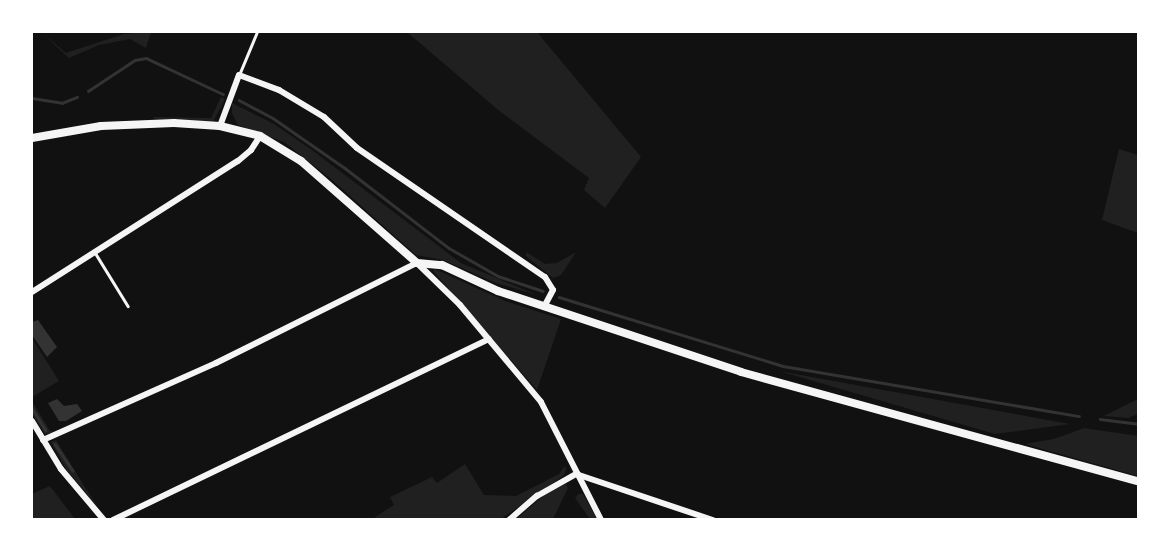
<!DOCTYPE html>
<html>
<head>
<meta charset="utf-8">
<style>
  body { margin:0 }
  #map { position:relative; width:1170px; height:551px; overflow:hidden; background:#111; font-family:Rubik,sans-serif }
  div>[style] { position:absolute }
  .green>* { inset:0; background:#202020 }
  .water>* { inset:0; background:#333 }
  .stream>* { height:2.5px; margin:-1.25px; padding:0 1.25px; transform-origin:1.25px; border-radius:1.25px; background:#333 }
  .service>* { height:2.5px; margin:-1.25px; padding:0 1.25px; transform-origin:1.25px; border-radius:1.25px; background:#f5f5f5 }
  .minor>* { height:6px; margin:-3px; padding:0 3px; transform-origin:3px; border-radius:3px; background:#f5f5f5 }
  .tertiary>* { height:8px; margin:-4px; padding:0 4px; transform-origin:4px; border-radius:4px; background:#f5f5f5 }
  span { translate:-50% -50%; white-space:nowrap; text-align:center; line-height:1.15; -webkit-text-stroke:7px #fff; paint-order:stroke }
  .frame { position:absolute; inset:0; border:33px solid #fff; pointer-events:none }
</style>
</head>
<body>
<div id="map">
  <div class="green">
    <i style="clip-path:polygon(41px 32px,66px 53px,124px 34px,151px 32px,146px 48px,130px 39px,99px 45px,69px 58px)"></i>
    <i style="clip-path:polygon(407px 32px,537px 32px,641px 157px,605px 208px,584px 190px,589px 178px,497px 109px)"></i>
    <i style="clip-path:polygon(221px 97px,225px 99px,213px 122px,155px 119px,153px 117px,211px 118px)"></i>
    <i style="clip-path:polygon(232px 103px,274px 124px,312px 150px,461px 263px,537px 295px,496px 283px,443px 260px,416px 255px,331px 179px,284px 142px,238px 125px,232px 113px)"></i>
    <i style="clip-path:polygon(1119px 149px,1138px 155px,1138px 233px,1102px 220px)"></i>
    <i style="clip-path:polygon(526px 252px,545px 264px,557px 263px,576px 252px,561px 275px,553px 278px,526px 256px)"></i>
    <i style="clip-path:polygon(435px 269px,505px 301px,561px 319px,537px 390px,433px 271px)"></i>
    <i style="clip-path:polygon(32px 338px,59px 381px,32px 397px)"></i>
    <i style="clip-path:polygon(779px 371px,1070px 424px,995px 434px)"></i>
    <i style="clip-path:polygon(1138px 399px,1138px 414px,1128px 418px,1104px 416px)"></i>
    <i style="clip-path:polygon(32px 401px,50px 431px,55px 432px,45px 434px,32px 414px)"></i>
    <i style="clip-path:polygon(1084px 428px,1138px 436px,1138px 476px,1025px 444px,1054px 439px)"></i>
    <i style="clip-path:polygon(56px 440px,83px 484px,98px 507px,66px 469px,51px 442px)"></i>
    <i style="clip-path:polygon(465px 464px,484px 495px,516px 496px,559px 474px,565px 466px,566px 470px,563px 476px,501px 519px,377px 520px,375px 517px,394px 505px,390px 497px,432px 477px,437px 483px)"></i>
    <i style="clip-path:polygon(566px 484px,568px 488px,553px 519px,515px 520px,548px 492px)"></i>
    <i style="clip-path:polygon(50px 486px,75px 519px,32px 519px,32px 494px)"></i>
    <i style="clip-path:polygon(578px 494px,583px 494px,597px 519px,590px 519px,575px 498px)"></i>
  </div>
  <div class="water">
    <i style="clip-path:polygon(38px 320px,57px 347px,47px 357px,32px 335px,32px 322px)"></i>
    <i style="clip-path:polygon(57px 399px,64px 406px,77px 404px,82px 411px,66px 421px,59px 421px,48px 403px)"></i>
  </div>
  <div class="stream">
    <i style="left:88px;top:91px;width:56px;rotate:-33.4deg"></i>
    <i style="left:135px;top:60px;width:11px;rotate:-10deg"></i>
    <i style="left:146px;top:58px;width:85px;rotate:25.1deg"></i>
    <i style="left:32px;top:98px;width:30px;rotate:9deg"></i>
    <i style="left:62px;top:103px;width:16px;rotate:-22deg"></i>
    <i style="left:239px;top:100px;width:38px;rotate:28deg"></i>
    <i style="left:273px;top:118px;width:88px;rotate:34.8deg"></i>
    <i style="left:345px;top:168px;width:131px;rotate:37.6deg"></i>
    <i style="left:449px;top:248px;width:56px;rotate:29.7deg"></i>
    <i style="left:498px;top:276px;width:47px;rotate:18.4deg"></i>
    <i style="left:559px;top:297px;width:234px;rotate:17.1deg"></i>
    <i style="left:783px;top:366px;width:300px;rotate:9.6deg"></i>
    <i style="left:32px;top:408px;width:26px;rotate:58deg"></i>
    <i style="left:1100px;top:419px;width:38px;rotate:7deg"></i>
    <i style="left:55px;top:444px;width:32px;rotate:56deg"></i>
  </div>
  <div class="service">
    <i style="left:239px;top:75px;width:47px;rotate:-67.3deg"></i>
    <i style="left:96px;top:254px;width:61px;rotate:58.4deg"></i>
  </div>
  <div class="minor">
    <i style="left:220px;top:126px;width:54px;rotate:-69.6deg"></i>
    <i style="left:239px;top:75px;width:43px;rotate:20.6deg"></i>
    <i style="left:279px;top:90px;width:52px;rotate:31deg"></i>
    <i style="left:324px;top:117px;width:45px;rotate:43.2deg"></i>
    <i style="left:357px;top:148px;width:228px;rotate:34.5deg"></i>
    <i style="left:545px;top:277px;width:15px;rotate:58deg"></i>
    <i style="left:553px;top:290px;width:19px;rotate:118deg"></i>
    <i style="left:32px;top:292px;width:244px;rotate:-32.5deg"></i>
    <i style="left:238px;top:161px;width:17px;rotate:-40deg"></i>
    <i style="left:251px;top:150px;width:17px;rotate:-57deg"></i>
    <i style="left:32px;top:421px;width:56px;rotate:58.9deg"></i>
    <i style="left:61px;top:469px;width:67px;rotate:49.9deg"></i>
    <i style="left:43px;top:440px;width:189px;rotate:-24deg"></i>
    <i style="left:216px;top:363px;width:225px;rotate:-26.5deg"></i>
    <i style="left:417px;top:263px;width:60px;rotate:44.3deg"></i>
    <i style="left:460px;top:305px;width:126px;rotate:50.1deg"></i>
    <i style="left:541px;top:402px;width:132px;rotate:63deg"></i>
    <i style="left:113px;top:520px;width:417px;rotate:-25.7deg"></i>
    <i style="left:509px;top:520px;width:37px;rotate:-41deg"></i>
    <i style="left:537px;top:496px;width:45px;rotate:-29.4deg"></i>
    <i style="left:576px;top:474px;width:145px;rotate:18.6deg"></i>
  </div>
  <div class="tertiary">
    <i style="left:32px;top:138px;width:70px;rotate:-9.9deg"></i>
    <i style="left:101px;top:126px;width:73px;rotate:-2.4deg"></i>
    <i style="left:174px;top:123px;width:46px;rotate:3.7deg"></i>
    <i style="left:220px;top:126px;width:41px;rotate:14deg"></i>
    <i style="left:260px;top:136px;width:48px;rotate:31.4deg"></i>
    <i style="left:301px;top:161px;width:154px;rotate:41.3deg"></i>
    <i style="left:417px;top:263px;width:25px;rotate:5deg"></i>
    <i style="left:442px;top:265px;width:62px;rotate:24.9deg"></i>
    <i style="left:498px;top:291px;width:256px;rotate:18.4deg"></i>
    <i style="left:741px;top:372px;width:412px;rotate:15.4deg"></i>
  </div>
  <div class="frame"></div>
</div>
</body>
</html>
